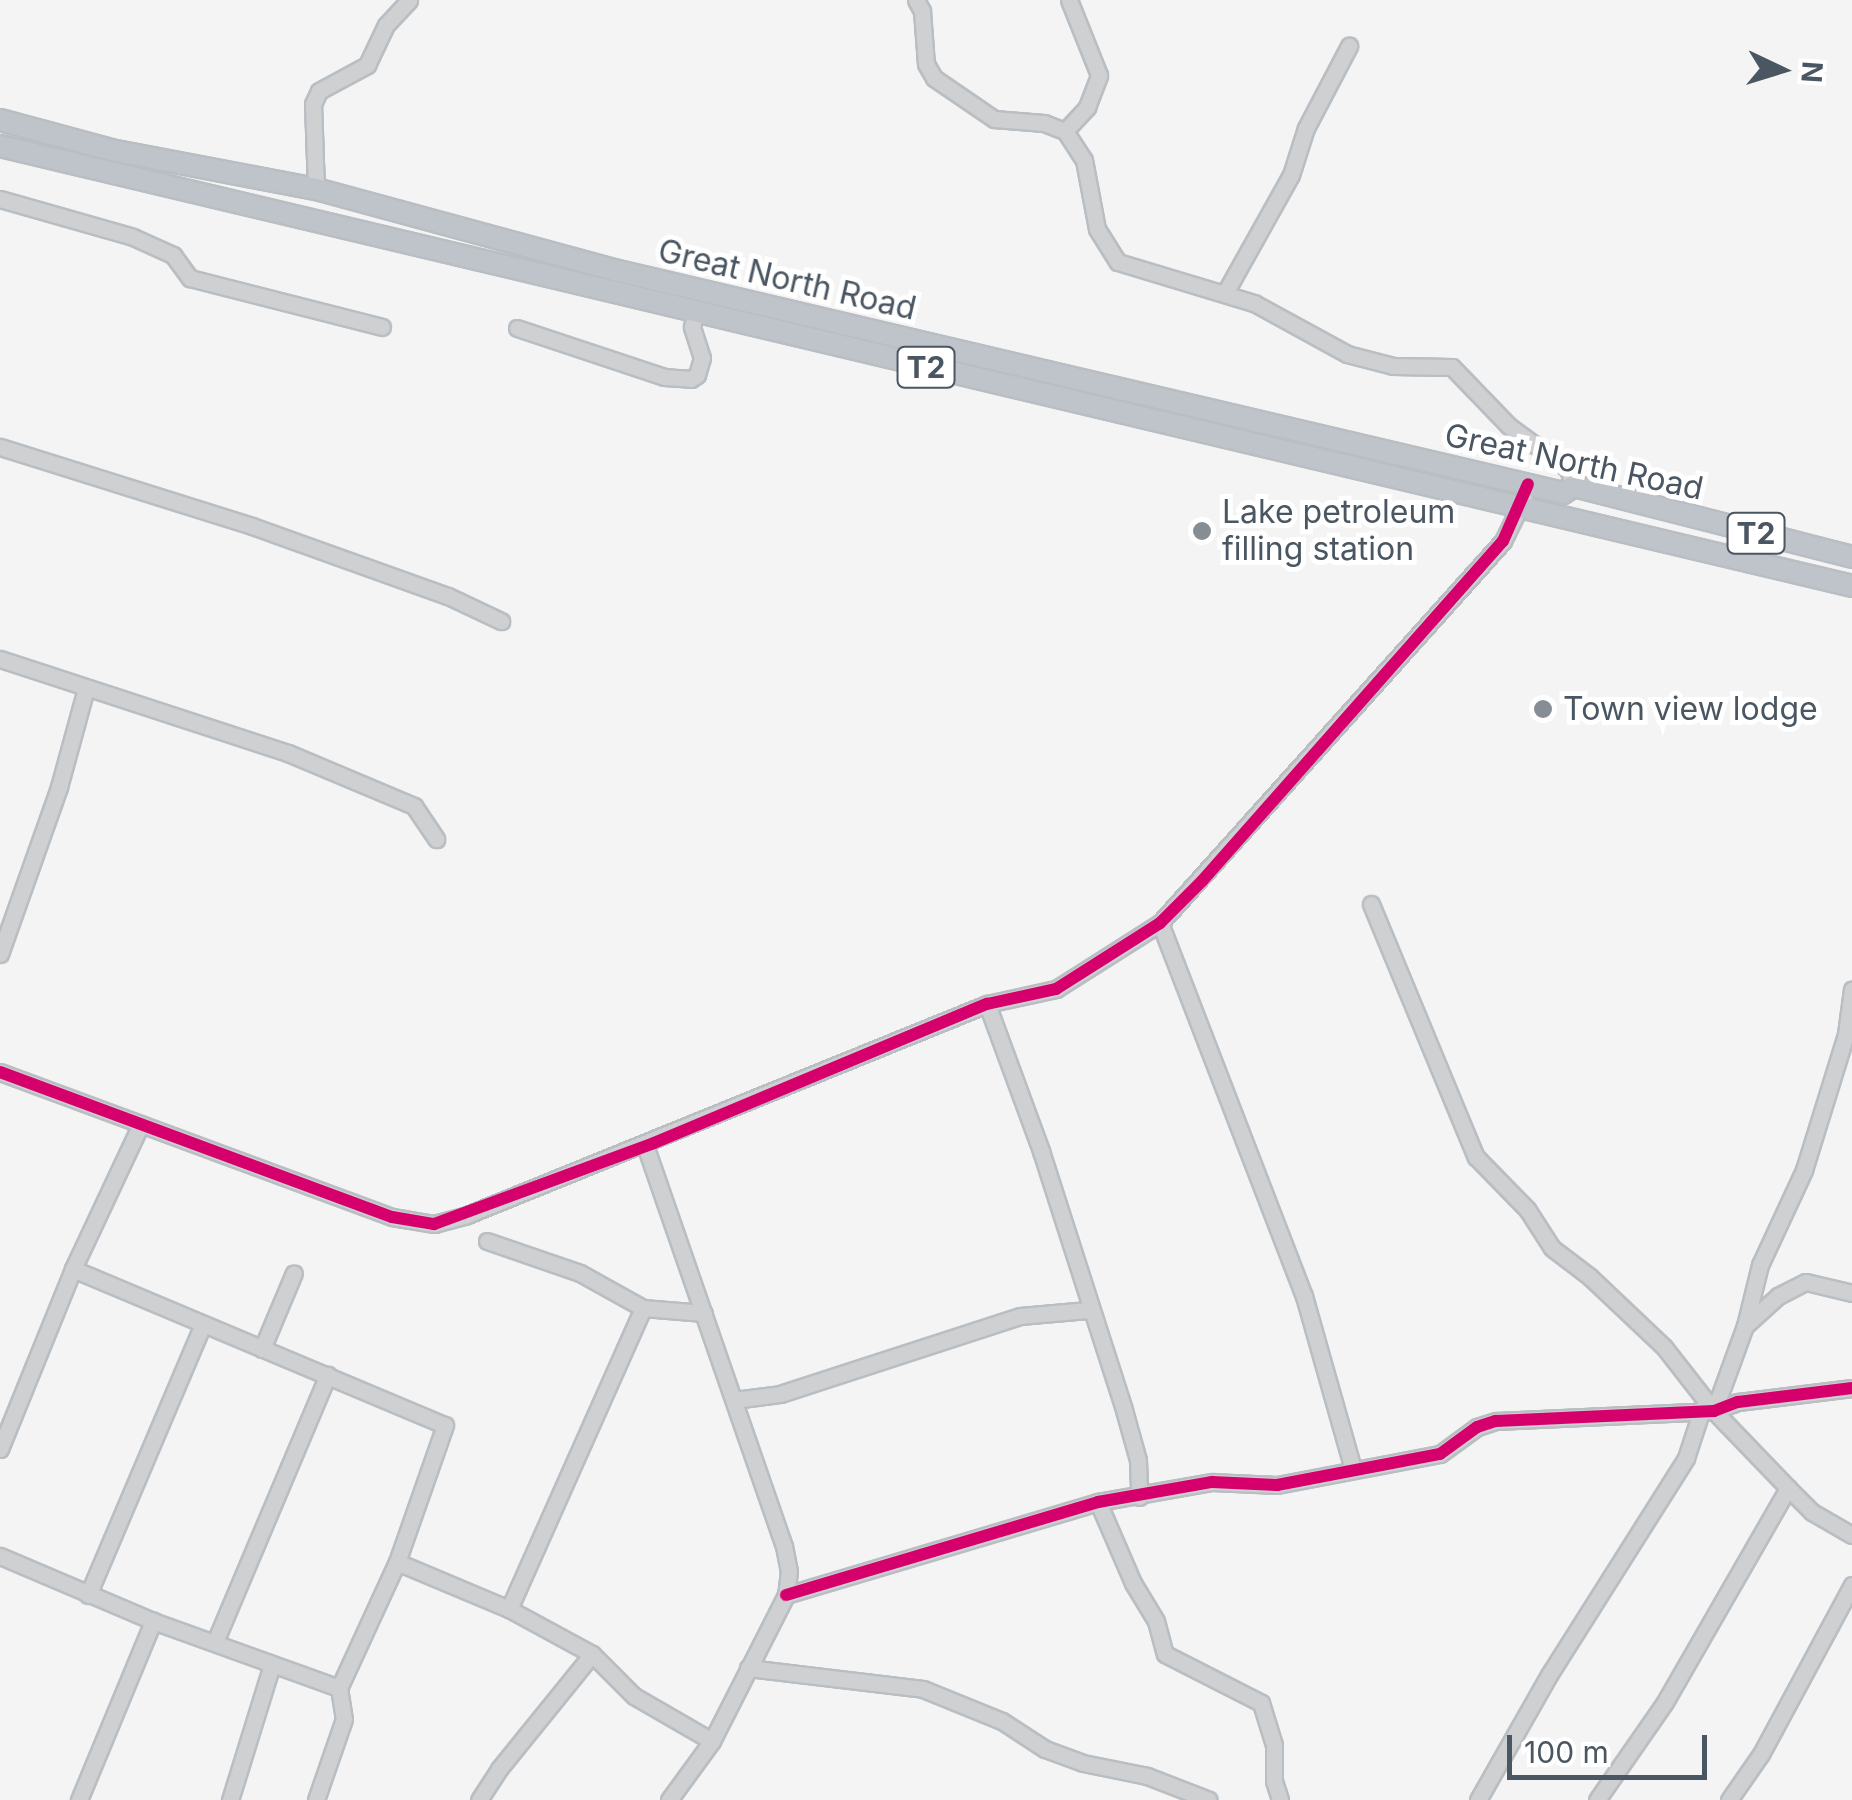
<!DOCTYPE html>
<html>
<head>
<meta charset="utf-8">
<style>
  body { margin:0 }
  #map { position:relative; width:1852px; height:1800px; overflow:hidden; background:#f4f4f4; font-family:Inter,sans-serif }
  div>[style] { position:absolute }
  .roads { filter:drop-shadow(2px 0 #b9bec3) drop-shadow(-2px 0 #b9bec3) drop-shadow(0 2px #b9bec3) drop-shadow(0 -2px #b9bec3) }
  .minor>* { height:15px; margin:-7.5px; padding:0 7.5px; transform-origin:7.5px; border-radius:7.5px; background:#ced0d2 }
  .highway>* { height:20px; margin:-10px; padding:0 10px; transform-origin:10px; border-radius:10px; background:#bec4c9 }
  .cycleway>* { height:12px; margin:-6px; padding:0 6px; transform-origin:6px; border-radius:6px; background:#d6006c }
  .dots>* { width:28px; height:28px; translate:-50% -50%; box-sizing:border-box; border:5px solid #fff; border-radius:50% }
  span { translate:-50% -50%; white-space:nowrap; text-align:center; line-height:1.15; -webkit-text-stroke:10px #fff; paint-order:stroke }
  .shield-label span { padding:2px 8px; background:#fff; border:2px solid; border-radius:8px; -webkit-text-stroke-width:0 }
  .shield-label { font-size:30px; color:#4a5661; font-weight:700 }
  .street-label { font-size:32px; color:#4a5661 }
  .poi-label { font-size:32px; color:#4a5661 }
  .left { translate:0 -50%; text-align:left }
  .north { position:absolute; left:1732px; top:20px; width:100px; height:100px; -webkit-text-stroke:8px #fff; paint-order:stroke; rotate:94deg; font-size:28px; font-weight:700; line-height:40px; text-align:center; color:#4a5661 }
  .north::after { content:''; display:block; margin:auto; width:35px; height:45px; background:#4a5661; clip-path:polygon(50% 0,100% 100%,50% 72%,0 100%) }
  .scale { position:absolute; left:1507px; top:1735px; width:200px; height:45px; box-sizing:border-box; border:5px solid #4a5661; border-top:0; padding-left:12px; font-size:30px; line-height:35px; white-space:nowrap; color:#4a5661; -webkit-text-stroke:8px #fff; paint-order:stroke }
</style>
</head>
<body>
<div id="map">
  <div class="roads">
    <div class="minor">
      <i style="left:916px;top:0;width:13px;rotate:61deg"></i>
      <i style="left:922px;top:11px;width:53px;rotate:85.7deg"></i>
      <i style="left:926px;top:64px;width:16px;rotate:60deg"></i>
      <i style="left:934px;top:78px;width:73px;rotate:34.3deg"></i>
      <i style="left:994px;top:119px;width:50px;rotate:4.6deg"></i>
      <i style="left:1044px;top:123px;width:22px;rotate:21deg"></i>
      <i style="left:1065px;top:131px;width:35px;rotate:57deg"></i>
      <i style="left:1084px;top:160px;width:70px;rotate:79.3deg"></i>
      <i style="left:1097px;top:229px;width:39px;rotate:58deg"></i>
      <i style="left:1118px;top:262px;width:142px;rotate:16.8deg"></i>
      <i style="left:1254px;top:303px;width:106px;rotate:28.7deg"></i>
      <i style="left:1347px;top:354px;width:48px;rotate:14.6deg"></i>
      <i style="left:1393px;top:366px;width:59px;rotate:1deg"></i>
      <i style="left:1452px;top:367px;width:82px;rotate:46deg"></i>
      <i style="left:1509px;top:426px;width:73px;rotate:36.1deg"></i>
      <i style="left:1568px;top:469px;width:18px;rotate:71deg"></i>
      <i style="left:1065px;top:131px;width:33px;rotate:-47deg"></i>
      <i style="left:1087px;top:107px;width:34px;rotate:-69deg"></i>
      <i style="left:1099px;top:75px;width:81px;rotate:-111.8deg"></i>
      <i style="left:316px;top:189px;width:85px;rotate:-92deg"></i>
      <i style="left:313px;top:104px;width:14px;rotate:-65deg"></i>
      <i style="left:319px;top:91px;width:55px;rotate:-28.4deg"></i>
      <i style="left:367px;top:65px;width:44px;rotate:-64.6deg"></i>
      <i style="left:386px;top:25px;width:34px;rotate:-47deg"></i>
      <i style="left:0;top:199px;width:138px;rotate:15.9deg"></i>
      <i style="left:133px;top:237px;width:44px;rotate:24.2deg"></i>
      <i style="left:173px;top:255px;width:29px;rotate:54deg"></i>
      <i style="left:190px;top:278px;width:198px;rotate:14.3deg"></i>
      <i style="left:1225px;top:293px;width:135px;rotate:-60.8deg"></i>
      <i style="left:1291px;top:175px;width:49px;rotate:-72.3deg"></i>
      <i style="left:1306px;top:128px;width:93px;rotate:-62.3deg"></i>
      <i style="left:517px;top:328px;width:155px;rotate:18.4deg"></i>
      <i style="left:664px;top:377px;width:27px;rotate:4deg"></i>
      <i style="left:691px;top:379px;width:7px;rotate:-34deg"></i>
      <i style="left:697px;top:375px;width:18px;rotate:-74deg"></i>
      <i style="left:702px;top:358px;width:33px;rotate:-108deg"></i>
      <i style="left:692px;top:327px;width:16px;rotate:-76deg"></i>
      <i style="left:0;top:447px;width:264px;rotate:17.4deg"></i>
      <i style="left:252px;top:526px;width:208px;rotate:19.7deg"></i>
      <i style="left:448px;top:596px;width:59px;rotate:25.3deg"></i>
      <i style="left:0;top:659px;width:303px;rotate:18.1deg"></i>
      <i style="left:288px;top:753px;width:137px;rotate:22.8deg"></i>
      <i style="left:414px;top:806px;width:40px;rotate:56deg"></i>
      <i style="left:1371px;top:904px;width:274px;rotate:67.5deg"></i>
      <i style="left:1476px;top:1157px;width:73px;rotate:45.6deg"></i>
      <i style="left:1527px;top:1209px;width:46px;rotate:57.3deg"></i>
      <i style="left:1552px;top:1248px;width:48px;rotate:37.3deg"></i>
      <i style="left:1590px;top:1277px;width:102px;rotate:43.4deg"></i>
      <i style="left:1664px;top:1347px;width:81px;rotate:52deg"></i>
      <i style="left:1714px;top:1411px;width:107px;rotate:46.1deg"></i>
      <i style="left:1788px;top:1488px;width:34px;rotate:45deg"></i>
      <i style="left:1812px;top:1512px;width:46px;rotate:29.9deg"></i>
      <i style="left:1160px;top:923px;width:400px;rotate:68.9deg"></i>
      <i style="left:1304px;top:1296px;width:180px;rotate:74.2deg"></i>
      <i style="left:0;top:954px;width:177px;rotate:-70.5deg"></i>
      <i style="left:59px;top:787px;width:103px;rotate:-74.7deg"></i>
      <i style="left:987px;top:1004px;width:157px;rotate:69.8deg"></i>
      <i style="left:1041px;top:1151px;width:272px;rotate:72.2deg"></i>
      <i style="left:1124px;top:1410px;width:52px;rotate:74.4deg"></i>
      <i style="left:1138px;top:1460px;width:37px;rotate:88deg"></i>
      <i style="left:0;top:1072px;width:418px;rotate:20.3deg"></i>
      <i style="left:392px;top:1217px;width:43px;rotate:9.5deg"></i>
      <i style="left:434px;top:1224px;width:34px;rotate:-15deg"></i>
      <i style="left:467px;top:1215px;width:561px;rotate:-22.09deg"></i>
      <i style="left:987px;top:1004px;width:71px;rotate:-12.3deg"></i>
      <i style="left:1056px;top:989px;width:123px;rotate:-32.4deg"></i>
      <i style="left:1160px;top:923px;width:513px;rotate:-48.08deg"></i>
      <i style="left:1503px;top:541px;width:48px;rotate:-64deg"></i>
      <i style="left:645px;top:1145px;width:424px;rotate:70.9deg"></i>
      <i style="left:784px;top:1546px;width:25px;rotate:79deg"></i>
      <i style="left:789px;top:1571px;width:24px;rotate:97deg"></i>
      <i style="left:786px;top:1595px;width:164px;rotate:116.9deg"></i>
      <i style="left:712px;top:1741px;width:73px;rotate:126.1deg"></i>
      <i style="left:487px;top:1241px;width:98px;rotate:19deg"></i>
      <i style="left:580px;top:1273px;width:72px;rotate:29.1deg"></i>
      <i style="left:643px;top:1308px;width:61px;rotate:4.7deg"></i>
      <i style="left:73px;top:1269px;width:403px;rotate:22.8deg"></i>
      <i style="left:445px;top:1425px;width:145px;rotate:109.3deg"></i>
      <i style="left:397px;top:1562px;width:139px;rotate:114.7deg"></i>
      <i style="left:339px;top:1688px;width:31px;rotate:81deg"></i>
      <i style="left:344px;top:1719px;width:86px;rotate:109.1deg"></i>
      <i style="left:1745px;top:1326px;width:63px;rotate:-76.2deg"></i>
      <i style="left:1760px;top:1265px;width:105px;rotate:-65.1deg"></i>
      <i style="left:1804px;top:1170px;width:142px;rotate:-72.8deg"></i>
      <i style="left:1846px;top:1034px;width:45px;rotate:-82.4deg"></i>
      <i style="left:262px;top:1349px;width:82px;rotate:-67.2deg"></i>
      <i style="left:734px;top:1400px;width:46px;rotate:-7.4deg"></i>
      <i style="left:780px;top:1394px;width:252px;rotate:-18deg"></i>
      <i style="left:1020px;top:1316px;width:68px;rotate:-5deg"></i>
      <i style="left:1714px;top:1411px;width:90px;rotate:-70deg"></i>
      <i style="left:1745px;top:1326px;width:45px;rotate:-42.3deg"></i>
      <i style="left:1778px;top:1296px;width:31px;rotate:-27deg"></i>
      <i style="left:1806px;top:1282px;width:47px;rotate:13.4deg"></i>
      <i style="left:0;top:1449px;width:194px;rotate:-67.9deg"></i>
      <i style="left:73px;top:1269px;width:160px;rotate:-64.9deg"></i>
      <i style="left:1098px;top:1502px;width:88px;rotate:66.6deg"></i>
      <i style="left:1133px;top:1583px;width:44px;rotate:58.8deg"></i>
      <i style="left:1156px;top:1621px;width:34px;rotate:75deg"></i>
      <i style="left:1165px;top:1654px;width:108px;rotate:27deg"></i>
      <i style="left:1261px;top:1703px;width:44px;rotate:72.8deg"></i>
      <i style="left:1274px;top:1745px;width:36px;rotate:90deg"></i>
      <i style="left:1274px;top:1781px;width:20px;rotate:72deg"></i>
      <i style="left:0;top:1556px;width:166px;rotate:23deg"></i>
      <i style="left:153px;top:1621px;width:198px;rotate:19.8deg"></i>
      <i style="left:397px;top:1562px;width:121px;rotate:22.8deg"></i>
      <i style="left:509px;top:1609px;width:94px;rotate:28.5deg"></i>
      <i style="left:592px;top:1654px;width:59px;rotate:45deg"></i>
      <i style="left:634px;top:1696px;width:90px;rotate:30deg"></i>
      <i style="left:88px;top:1595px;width:294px;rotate:-67deg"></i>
      <i style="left:786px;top:1595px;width:326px;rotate:-16.6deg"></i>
      <i style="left:1098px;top:1502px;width:116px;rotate:-10deg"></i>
      <i style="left:1212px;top:1482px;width:65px;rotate:2.6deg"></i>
      <i style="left:1277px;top:1485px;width:166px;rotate:-10.8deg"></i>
      <i style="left:1440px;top:1454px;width:46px;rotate:-36.1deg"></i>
      <i style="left:1477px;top:1427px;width:20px;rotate:-18deg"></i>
      <i style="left:1496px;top:1421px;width:218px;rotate:-2.6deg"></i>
      <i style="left:1714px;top:1411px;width:26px;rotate:-21deg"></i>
      <i style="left:1738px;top:1402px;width:115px;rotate:-7deg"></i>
      <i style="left:509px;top:1609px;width:329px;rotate:-66deg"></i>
      <i style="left:215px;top:1642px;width:290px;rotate:-67.1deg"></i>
      <i style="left:748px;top:1668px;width:176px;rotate:6.8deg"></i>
      <i style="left:923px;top:1689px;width:85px;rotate:22.1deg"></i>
      <i style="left:1002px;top:1721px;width:51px;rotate:33.1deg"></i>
      <i style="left:1045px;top:1749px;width:40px;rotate:20.2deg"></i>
      <i style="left:1083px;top:1763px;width:65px;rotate:11.5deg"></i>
      <i style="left:1147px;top:1776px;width:66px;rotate:21.2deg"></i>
      <i style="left:79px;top:1800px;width:194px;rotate:-67.5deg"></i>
      <i style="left:230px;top:1800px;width:142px;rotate:-72.8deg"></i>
      <i style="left:479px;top:1800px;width:37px;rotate:-57deg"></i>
      <i style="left:499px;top:1769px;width:148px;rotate:-51deg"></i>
      <i style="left:1478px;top:1800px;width:144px;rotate:-60.4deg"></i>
      <i style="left:1549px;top:1675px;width:257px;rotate:-57.7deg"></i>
      <i style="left:1686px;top:1458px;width:52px;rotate:-71.9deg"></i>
      <i style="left:1597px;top:1800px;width:119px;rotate:-55.2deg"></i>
      <i style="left:1665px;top:1702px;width:247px;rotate:-60.1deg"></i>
      <i style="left:1729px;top:1800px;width:56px;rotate:-55.2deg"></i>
      <i style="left:1761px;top:1754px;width:192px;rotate:-61.7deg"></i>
    </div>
    <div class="highway">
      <i style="left:0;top:120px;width:115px;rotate:15.1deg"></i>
      <i style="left:111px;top:150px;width:209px;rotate:10.8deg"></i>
      <i style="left:316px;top:189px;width:309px;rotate:15.2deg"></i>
      <i style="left:614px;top:270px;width:975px;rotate:13.22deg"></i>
      <i style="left:1563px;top:493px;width:13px;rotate:-32deg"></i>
      <i style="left:1574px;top:486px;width:287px;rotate:14.3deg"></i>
      <i style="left:0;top:146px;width:1904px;rotate:13.36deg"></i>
    </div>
  </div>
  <div class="cycleway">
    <i style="left:0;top:1072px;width:418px;rotate:20.3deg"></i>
    <i style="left:392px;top:1217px;width:43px;rotate:9.5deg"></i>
    <i style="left:434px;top:1224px;width:234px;rotate:-20.2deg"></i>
    <i style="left:654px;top:1143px;width:361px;rotate:-22.7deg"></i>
    <i style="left:987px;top:1004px;width:71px;rotate:-12.3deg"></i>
    <i style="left:1056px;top:989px;width:123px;rotate:-32.4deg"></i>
    <i style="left:1160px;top:923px;width:59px;rotate:-45deg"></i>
    <i style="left:1202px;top:881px;width:454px;rotate:-48.5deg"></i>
    <i style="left:1503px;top:541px;width:62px;rotate:-66.3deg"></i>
    <i style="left:786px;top:1595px;width:326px;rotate:-16.6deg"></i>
    <i style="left:1098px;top:1502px;width:116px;rotate:-10deg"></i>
    <i style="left:1212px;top:1482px;width:65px;rotate:2.6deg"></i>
    <i style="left:1277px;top:1485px;width:166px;rotate:-10.8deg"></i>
    <i style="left:1440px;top:1454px;width:46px;rotate:-36.1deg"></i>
    <i style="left:1477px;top:1427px;width:20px;rotate:-18deg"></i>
    <i style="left:1496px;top:1421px;width:218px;rotate:-2.6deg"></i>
    <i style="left:1714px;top:1411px;width:26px;rotate:-21deg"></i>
    <i style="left:1738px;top:1402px;width:115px;rotate:-7deg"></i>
  </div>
  <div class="dots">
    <i style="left:1202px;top:531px;background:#868d94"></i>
    <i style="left:1543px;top:709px;background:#868d94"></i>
  </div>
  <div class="shield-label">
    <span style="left:926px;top:367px">T2</span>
    <span style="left:1756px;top:533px">T2</span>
  </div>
  <div class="street-label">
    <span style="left:787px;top:280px;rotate:13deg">Great North Road</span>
    <span style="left:1574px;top:462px;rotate:12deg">Great North Road</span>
  </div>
  <div class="poi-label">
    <span class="left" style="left:1222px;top:531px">Lake petroleum<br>filling station</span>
    <span class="left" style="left:1563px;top:709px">Town view lodge</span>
  </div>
  <div class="north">N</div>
  <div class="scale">100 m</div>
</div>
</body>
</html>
